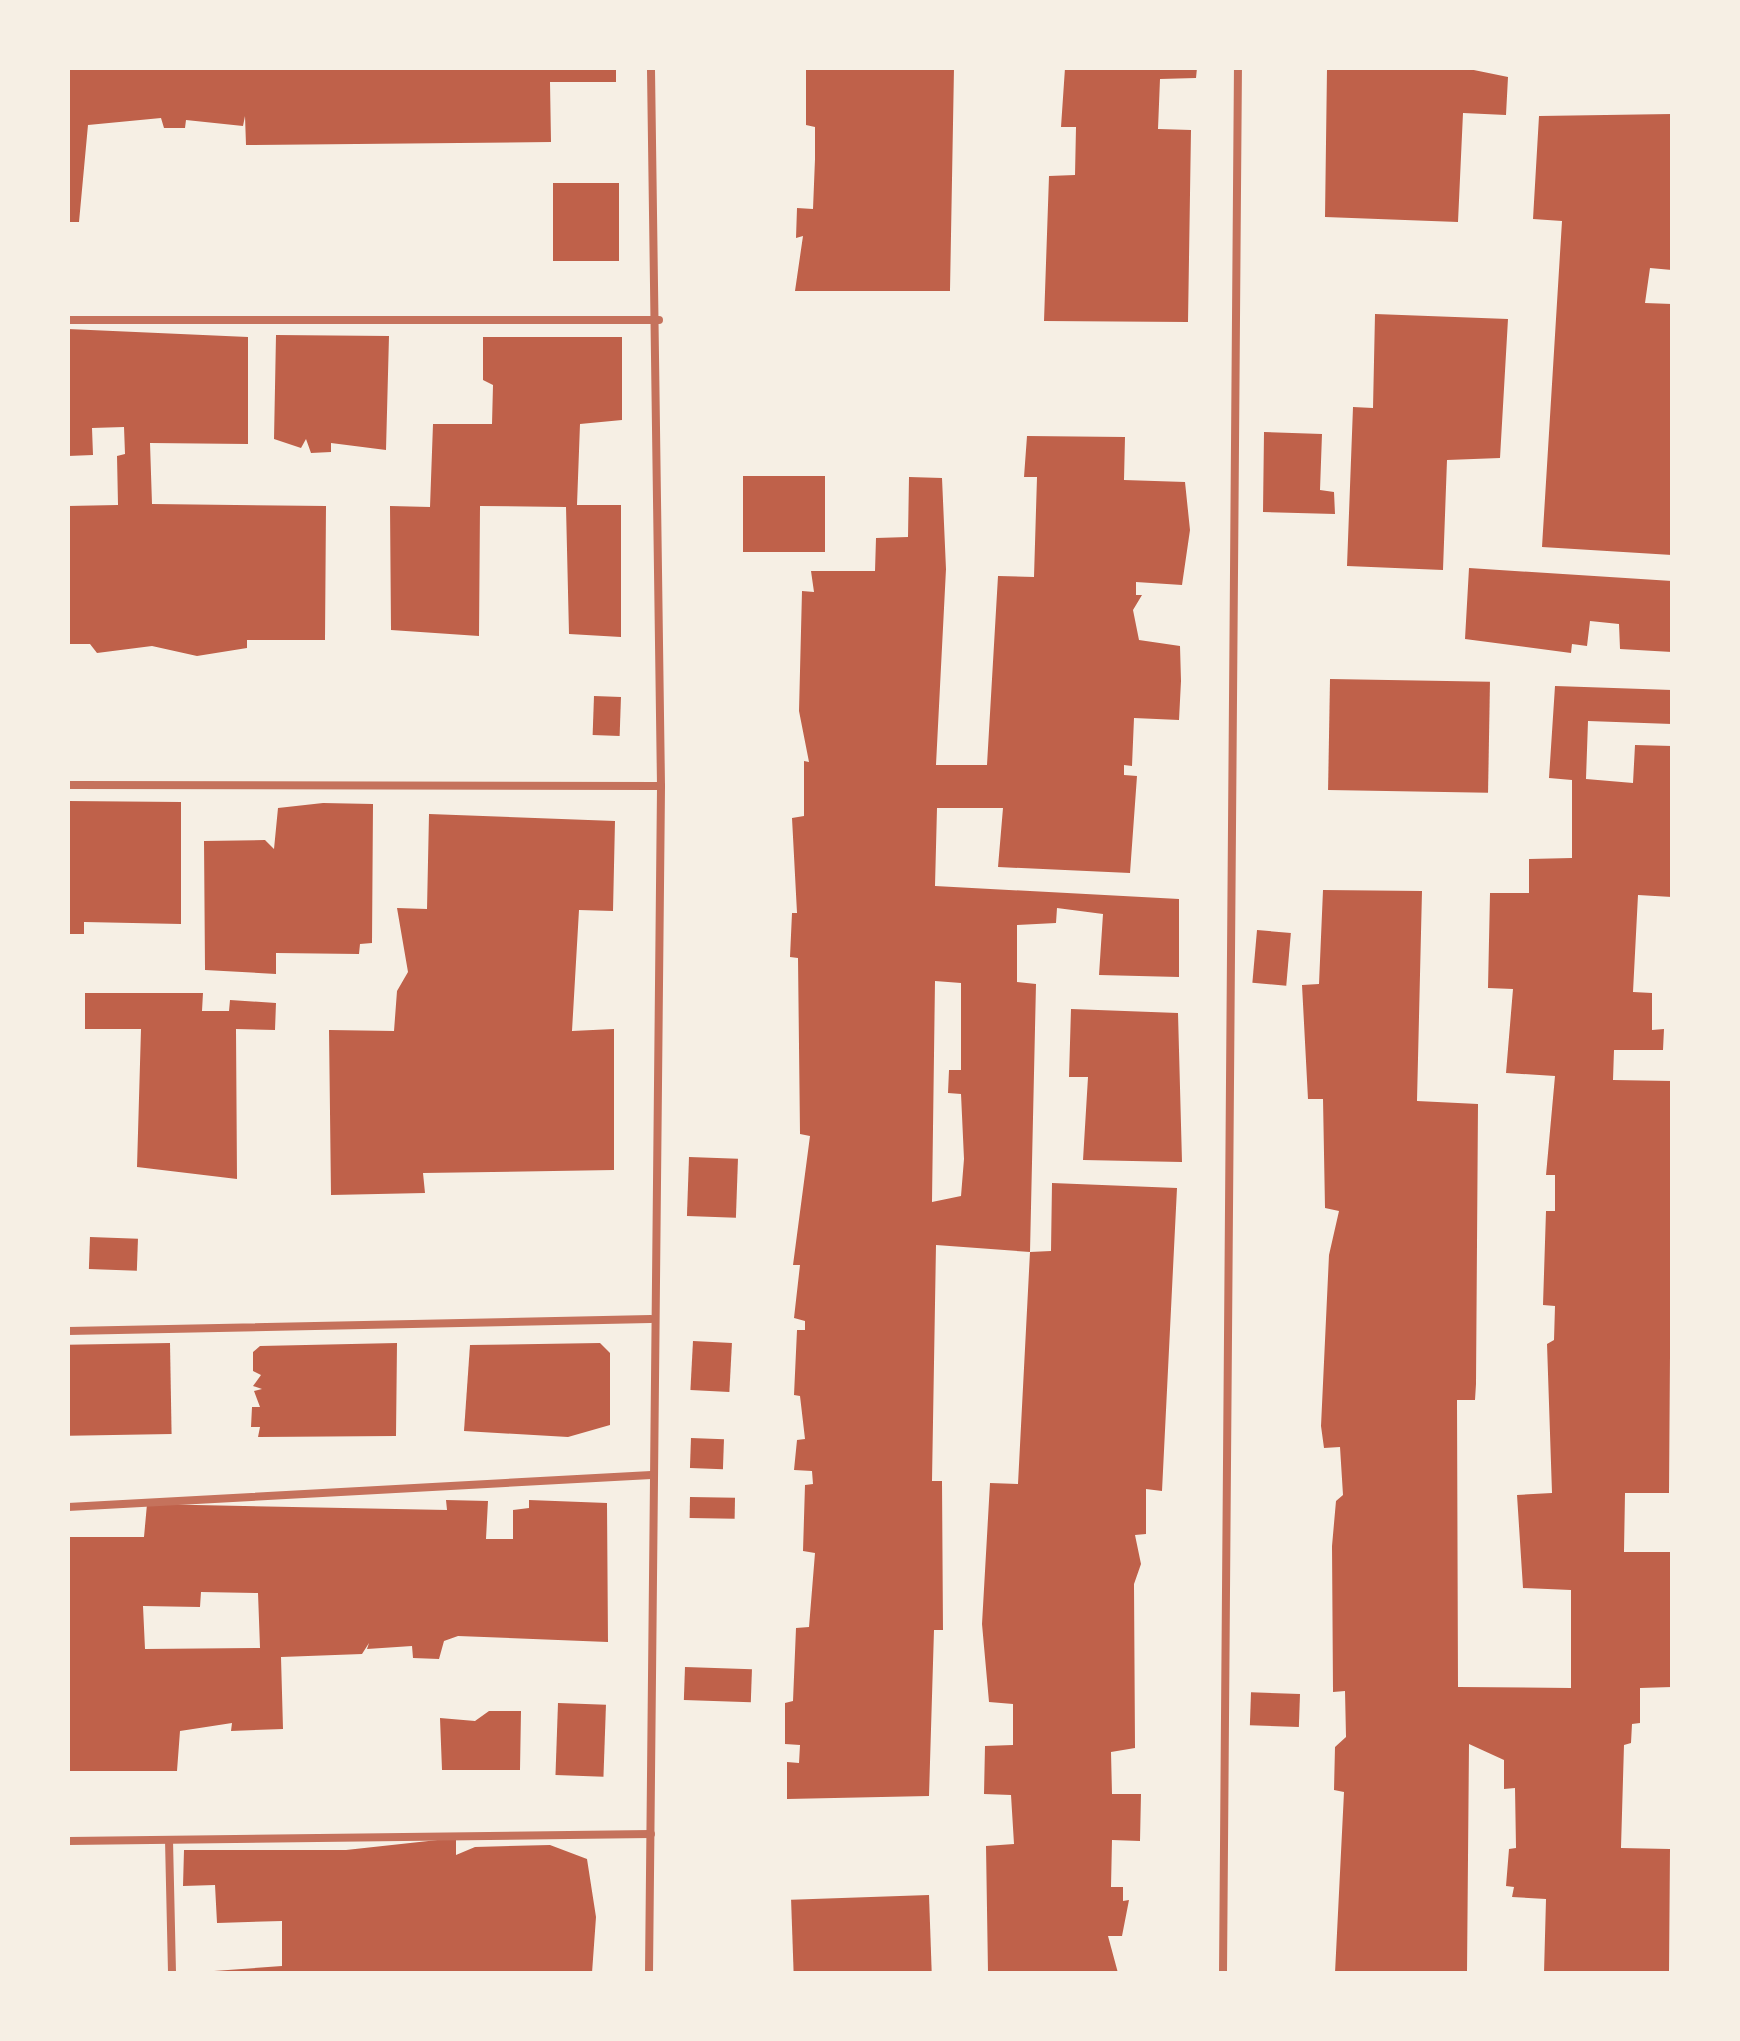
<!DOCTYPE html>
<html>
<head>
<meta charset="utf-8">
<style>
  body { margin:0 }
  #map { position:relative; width:1740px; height:2041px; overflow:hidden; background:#f6efe4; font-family:"PT Sans",sans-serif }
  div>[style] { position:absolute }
  .building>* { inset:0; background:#bf614a; transform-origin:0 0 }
  .minor>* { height:8px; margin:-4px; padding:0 4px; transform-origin:4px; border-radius:4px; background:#c5725c }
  span { translate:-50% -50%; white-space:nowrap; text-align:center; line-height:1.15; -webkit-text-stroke:8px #f6efe4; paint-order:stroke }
  .frame { position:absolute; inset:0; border:70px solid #f6efe4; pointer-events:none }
</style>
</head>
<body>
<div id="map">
  <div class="building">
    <i style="clip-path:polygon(68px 68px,616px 68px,616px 82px,550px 82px,551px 142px,246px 145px,245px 116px,243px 126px,186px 120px,185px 128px,164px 128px,161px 118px,88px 125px,79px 222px,68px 222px)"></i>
    <i style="clip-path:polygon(806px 68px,954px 68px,950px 291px,795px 291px,803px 236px,796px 238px,797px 208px,813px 209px,815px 159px,815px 127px,806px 125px)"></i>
    <i style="clip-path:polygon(1065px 68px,1197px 68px,1196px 78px,1160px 79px,1158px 129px,1191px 130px,1188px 322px,1044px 321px,1049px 176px,1075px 175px,1076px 127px,1061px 127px)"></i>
    <i style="clip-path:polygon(1327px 68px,1464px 68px,1508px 77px,1506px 115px,1463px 113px,1458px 222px,1325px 217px)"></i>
    <i style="clip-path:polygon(1672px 114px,1672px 270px,1650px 268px,1645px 303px,1672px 304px,1672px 555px,1542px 547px,1562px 221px,1533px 219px,1539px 116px)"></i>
    <i style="left:553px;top:183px;width:66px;height:78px"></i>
    <i style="clip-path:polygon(1375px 314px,1508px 319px,1500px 458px,1447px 460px,1443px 570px,1347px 566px,1353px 407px,1373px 408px)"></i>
    <i style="clip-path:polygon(68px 329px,248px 337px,248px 444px,150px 443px,152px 504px,326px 506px,325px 640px,247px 640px,247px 648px,197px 656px,152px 646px,97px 653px,90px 644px,68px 644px,68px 506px,118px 505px,117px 456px,125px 454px,124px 427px,92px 428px,93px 455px,68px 456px)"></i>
    <i style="clip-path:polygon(276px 335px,389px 336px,386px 450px,331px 443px,331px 452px,311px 453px,306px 439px,301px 448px,274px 439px)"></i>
    <i style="clip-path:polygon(483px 337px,622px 337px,622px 420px,580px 424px,577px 505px,621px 505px,621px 637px,569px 634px,566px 507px,480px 506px,479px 636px,391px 630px,390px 506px,430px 507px,433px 424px,492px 424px,493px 385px,483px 380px)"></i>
    <i style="clip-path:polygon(1264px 432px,1322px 434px,1320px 490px,1334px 492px,1335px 514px,1263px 512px)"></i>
    <i style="clip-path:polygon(evenodd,1027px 436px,1125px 437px,1124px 480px,1185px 482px,1190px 530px,1182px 585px,1136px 582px,1136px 595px,1142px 595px,1133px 610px,1139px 640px,1180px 646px,1181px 681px,1179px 720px,1134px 718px,1132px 766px,1124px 765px,1124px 775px,1137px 776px,1130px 873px,998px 867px,1003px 808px,937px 808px,935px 886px,1179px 899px,1179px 977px,1099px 975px,1103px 914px,1057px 908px,1056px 923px,1017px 925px,1017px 982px,1036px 984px,1030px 1252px,1051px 1251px,1052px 1183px,1177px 1188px,1162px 1491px,1146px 1489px,1146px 1534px,1135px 1535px,1141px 1564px,1134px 1584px,1135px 1748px,1111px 1752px,1112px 1794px,1141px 1794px,1140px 1841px,1112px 1840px,1111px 1887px,1123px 1887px,1123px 1901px,1129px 1900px,1122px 1936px,1108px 1936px,1118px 1973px,988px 1973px,986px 1846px,1014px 1844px,1011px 1795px,984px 1794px,985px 1746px,1013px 1745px,1013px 1704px,989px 1702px,982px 1624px,990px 1483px,1018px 1484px,1030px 1252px,936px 1245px,932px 1481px,942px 1481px,943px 1630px,934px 1630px,929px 1796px,787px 1799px,787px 1762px,799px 1763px,800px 1745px,785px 1744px,785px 1703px,793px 1701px,796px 1628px,809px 1627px,815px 1553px,803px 1551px,805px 1485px,813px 1484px,812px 1471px,794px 1470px,797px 1440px,805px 1439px,800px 1396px,794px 1395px,797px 1330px,805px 1330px,805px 1321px,794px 1318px,800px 1265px,793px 1265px,810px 1136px,800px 1134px,798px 958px,790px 957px,792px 913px,797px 913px,792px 818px,804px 816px,804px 761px,809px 762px,799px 711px,802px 591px,814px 592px,811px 571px,875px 571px,876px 538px,908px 537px,909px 477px,942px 478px,946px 569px,936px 765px,987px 765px,998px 576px,1034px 577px,1037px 477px,1024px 477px,1027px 436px,935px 981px,961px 983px,961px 1070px,949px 1070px,948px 1093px,961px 1094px,964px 1159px,961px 1196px,932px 1202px,935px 981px)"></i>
    <i style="left:743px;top:476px;width:82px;height:76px"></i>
    <i style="clip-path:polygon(1469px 568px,1672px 581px,1672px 652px,1620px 649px,1619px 624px,1590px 621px,1587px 646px,1572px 644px,1571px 653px,1465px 639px)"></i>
    <i style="left:1330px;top:679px;width:160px;height:111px;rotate:1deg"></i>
    <i style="clip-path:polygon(1555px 686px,1672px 690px,1672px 724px,1588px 721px,1586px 779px,1633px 783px,1635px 745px,1672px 746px,1672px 897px,1638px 895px,1633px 992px,1652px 993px,1652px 1030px,1664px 1029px,1663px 1050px,1614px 1050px,1613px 1080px,1672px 1081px,1669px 1493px,1625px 1493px,1624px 1552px,1671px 1552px,1672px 1687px,1640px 1688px,1640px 1723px,1632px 1724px,1631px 1743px,1624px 1745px,1621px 1848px,1670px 1849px,1669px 1973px,1544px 1973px,1546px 1899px,1512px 1897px,1514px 1887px,1506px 1886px,1509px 1849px,1516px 1848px,1515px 1788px,1504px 1789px,1504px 1760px,1469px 1744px,1467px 1973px,1335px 1973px,1344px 1792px,1334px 1790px,1335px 1747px,1346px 1737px,1345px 1691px,1333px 1692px,1332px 1546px,1336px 1501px,1343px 1495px,1340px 1447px,1324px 1448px,1321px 1426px,1329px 1255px,1339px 1211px,1325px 1208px,1323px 1099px,1308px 1099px,1302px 985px,1319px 984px,1323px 890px,1422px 891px,1417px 1101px,1478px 1104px,1476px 1384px,1475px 1400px,1457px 1400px,1458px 1687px,1571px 1688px,1571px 1590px,1523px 1588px,1517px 1495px,1552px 1493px,1547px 1344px,1554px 1340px,1555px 1306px,1543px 1305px,1546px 1211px,1555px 1211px,1555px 1175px,1546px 1175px,1555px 1076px,1506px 1073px,1513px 989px,1488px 988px,1490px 893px,1529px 893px,1529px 859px,1572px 858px,1572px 780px,1549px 778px)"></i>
    <i style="left:594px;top:696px;width:27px;height:39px;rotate:2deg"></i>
    <i style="clip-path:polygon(68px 801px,181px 802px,181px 924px,84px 922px,84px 934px,68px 934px)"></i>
    <i style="clip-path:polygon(323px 803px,373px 804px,372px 943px,360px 944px,359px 954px,276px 953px,276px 974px,205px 970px,204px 841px,265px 840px,274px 849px,278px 808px)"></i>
    <i style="clip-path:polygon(429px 814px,615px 821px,613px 911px,579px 910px,572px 1031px,614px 1029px,614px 1170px,423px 1173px,425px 1193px,331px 1195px,329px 1030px,394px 1031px,397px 991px,408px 972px,397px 908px,427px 909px)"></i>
    <i style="left:1257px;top:930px;width:34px;height:53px;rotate:5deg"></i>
    <i style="clip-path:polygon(85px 993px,203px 993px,202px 1011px,229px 1011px,230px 1000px,276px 1003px,275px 1030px,236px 1029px,237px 1179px,137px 1167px,141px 1029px,85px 1029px)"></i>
    <i style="clip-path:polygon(1071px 1009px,1178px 1013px,1182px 1162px,1083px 1160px,1088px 1077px,1069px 1077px)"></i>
    <i style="left:689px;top:1157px;width:49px;height:59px;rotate:2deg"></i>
    <i style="left:90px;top:1237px;width:48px;height:32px;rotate:2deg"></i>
    <i style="left:693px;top:1341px;width:39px;height:49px;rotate:3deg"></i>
    <i style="left:170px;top:1343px;width:91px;height:102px;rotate:89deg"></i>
    <i style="clip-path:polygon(397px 1343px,396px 1436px,258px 1437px,260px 1427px,251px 1427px,252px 1407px,260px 1407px,254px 1391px,262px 1389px,253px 1386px,261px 1375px,253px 1371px,253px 1352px,260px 1346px)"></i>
    <i style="clip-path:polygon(600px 1343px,610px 1353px,610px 1425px,568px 1437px,464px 1431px,470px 1345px)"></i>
    <i style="left:691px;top:1438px;width:33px;height:30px;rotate:2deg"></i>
    <i style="left:690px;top:1497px;width:45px;height:21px;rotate:1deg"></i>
    <i style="clip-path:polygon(evenodd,446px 1500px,488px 1501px,486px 1539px,513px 1539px,513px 1510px,529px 1508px,529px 1500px,607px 1503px,608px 1642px,458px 1636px,444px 1641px,439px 1659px,413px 1658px,412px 1646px,367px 1649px,369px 1643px,362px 1654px,281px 1657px,283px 1729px,231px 1731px,232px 1723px,180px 1731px,177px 1771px,68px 1771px,68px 1537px,144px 1537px,147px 1504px,447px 1510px,446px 1500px,201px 1592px,258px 1593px,260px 1648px,145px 1649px,143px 1606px,200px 1607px,201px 1592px)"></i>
    <i style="left:685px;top:1667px;width:67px;height:33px;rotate:2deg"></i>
    <i style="left:1300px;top:1694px;width:33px;height:49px;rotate:92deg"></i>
    <i style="left:558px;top:1703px;width:48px;height:72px;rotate:2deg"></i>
    <i style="clip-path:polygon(489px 1711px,521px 1711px,520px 1770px,442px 1770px,440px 1718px,475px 1721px)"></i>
    <i style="clip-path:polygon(456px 1838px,456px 1855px,475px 1847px,550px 1845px,587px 1859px,596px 1917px,592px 1973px,186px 1973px,282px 1966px,282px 1921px,217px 1923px,215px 1885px,183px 1886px,184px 1850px,346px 1850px)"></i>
    <i style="left:929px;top:1895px;width:78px;height:138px;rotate:88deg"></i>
  </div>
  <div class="minor">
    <i style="left:68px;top:320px;width:591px"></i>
    <i style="left:68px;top:785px;width:593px;rotate:0.1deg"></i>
    <i style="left:68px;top:1331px;width:583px;rotate:-1.18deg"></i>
    <i style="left:68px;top:1507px;width:584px;rotate:-3.14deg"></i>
    <i style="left:169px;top:1840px;width:133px;rotate:88.7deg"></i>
    <i style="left:68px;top:1841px;width:583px;rotate:-0.69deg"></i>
    <i style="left:649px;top:1973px;width:1187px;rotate:-89.42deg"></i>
    <i style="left:661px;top:786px;width:718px;rotate:-90.8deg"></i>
    <i style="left:1223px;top:1973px;width:1905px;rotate:-89.55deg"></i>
  </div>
  <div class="frame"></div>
</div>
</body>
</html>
